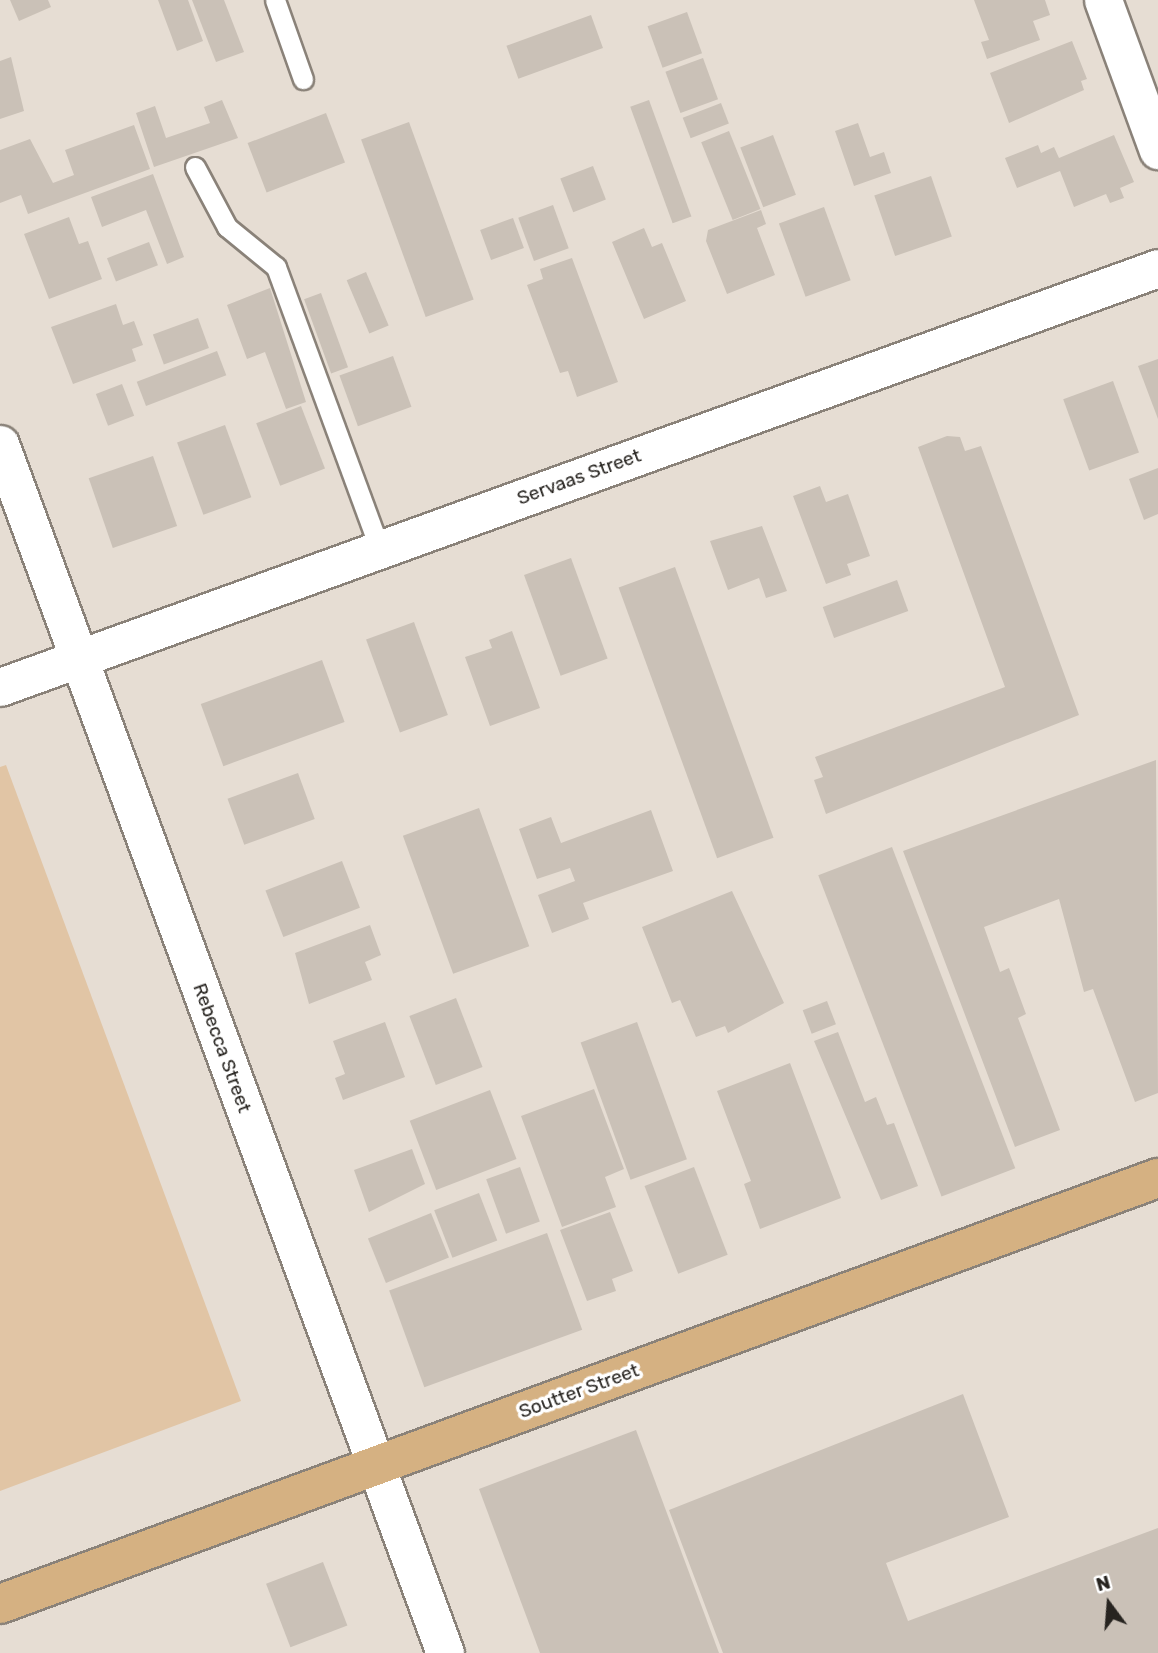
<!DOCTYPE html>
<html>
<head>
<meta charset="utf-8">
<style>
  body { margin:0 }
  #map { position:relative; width:1158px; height:1653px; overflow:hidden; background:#e6ddd3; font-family:Rubik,sans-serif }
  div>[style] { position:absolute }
  .green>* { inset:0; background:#e1c5a5 }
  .building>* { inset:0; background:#cac1b7; transform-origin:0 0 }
  .roads { filter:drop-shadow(2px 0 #8a8279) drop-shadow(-2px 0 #8a8279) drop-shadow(0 2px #8a8279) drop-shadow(0 -2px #8a8279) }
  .service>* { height:19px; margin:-9.5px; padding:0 9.5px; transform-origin:9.5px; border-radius:9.5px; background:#fff }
  .minor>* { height:37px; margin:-18.5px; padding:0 18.5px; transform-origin:18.5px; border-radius:18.5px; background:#fff }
  .primary>* { height:38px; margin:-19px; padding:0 19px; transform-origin:19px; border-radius:19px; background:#d5b182 }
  span { translate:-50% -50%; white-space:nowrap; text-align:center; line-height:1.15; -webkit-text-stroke:7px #fff; paint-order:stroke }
  .street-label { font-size:19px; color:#272420 }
  .north { position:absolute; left:1074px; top:1569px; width:70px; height:70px; -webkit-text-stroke:5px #fff; paint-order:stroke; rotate:344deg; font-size:19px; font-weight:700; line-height:28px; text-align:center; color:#272420 }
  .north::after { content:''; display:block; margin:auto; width:24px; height:32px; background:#272420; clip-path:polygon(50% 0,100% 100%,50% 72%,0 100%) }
</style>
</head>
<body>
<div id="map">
  <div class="green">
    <i style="clip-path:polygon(6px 765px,241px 1401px,0 1491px,0 767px)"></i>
  </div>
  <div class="building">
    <i style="clip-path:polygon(10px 0,48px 0,51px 7px,19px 21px)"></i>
    <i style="clip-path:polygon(158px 0,188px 0,203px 41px,177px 51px)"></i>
    <i style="clip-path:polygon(192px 0,224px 0,244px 52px,216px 62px)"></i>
    <i style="clip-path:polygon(974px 0,1045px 0,1050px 15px,1033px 21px,1040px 40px,987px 59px,981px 42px,989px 40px)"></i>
    <i style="left:687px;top:12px;width:44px;height:42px;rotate:70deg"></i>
    <i style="left:591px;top:15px;width:35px;height:90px;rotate:70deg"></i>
    <i style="clip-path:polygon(1072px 41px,1087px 79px,1081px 81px,1084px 90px,1009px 123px,990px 73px)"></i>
    <i style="clip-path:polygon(11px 57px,24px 111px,0 119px,0 61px)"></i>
    <i style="left:703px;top:58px;width:44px;height:40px;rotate:70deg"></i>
    <i style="clip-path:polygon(222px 100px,238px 138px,154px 167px,136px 113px,155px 106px,166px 138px,210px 123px,204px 107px)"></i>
    <i style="left:649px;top:100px;width:124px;height:20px;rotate:70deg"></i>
    <i style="left:721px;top:103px;width:22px;height:41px;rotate:69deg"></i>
    <i style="left:326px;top:113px;width:53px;height:84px;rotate:69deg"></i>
    <i style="left:409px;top:122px;width:189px;height:51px;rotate:70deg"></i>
    <i style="clip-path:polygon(858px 123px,870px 157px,884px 152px,891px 173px,854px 186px,835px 131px)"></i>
    <i style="clip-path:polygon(134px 125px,150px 169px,28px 214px,21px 195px,0 203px,0 150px,30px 139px,53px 183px,74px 175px,65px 150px)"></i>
    <i style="left:729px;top:131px;width:84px;height:30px;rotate:68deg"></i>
    <i style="left:773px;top:135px;width:64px;height:35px;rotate:69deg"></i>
    <i style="clip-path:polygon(1114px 135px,1134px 182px,1120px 188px,1124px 198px,1110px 203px,1106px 194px,1074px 207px,1060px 171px,1017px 188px,1005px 158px,1038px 145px,1041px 153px,1054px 147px,1059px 158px)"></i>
    <i style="left:593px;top:166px;width:36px;height:35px;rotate:69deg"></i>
    <i style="clip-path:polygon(153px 174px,184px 257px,167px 264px,146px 210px,102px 227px,91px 197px)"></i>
    <i style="left:931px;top:176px;width:64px;height:60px;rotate:71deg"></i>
    <i style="left:553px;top:205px;width:46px;height:37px;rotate:70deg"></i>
    <i style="left:824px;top:207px;width:78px;height:48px;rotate:70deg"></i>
    <i style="clip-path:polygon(761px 210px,766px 224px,757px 228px,775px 275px,727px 294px,706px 241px,708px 230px)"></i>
    <i style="clip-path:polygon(69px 217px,79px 244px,88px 241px,102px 279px,49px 299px,24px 234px)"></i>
    <i style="left:513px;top:218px;width:32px;height:35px;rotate:70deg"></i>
    <i style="clip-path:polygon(644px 228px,652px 247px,662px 243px,686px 301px,644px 319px,612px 242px)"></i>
    <i style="left:149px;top:242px;width:25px;height:45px;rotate:69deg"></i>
    <i style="clip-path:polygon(572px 258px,618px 382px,577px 397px,568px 371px,560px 373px,527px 285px,543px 279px,540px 269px)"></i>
    <i style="left:366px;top:272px;width:58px;height:21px;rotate:67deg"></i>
    <i style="clip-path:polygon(270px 288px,306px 402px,286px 409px,265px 352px,247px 359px,227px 305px)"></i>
    <i style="left:321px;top:293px;width:79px;height:18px;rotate:70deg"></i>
    <i style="clip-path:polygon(116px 304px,123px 325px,134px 321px,143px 345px,132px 349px,136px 361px,73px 384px,51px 327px)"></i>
    <i style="left:198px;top:318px;width:32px;height:48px;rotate:70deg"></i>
    <i style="left:217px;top:351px;width:26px;height:86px;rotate:69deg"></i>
    <i style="left:393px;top:356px;width:54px;height:57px;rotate:70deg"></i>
    <i style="clip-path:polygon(1158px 359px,1158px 419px,1138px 366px)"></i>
    <i style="left:1113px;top:381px;width:76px;height:53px;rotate:70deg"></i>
    <i style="left:122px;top:384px;width:34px;height:28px;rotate:69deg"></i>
    <i style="left:301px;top:406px;width:67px;height:48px;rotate:69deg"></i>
    <i style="left:225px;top:425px;width:77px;height:51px;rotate:70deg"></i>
    <i style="clip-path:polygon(947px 436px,960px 437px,965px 451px,981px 446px,1079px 715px,826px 814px,814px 780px,823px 777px,815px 757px,1005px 687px,918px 447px)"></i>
    <i style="left:153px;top:456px;width:74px;height:68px;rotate:71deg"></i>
    <i style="clip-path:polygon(1158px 468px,1158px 514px,1144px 520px,1129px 479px)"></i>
    <i style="clip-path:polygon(820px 486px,826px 502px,848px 494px,870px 556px,847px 564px,851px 575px,826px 584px,793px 496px)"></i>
    <i style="clip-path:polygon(762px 526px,787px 591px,766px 598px,759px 578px,728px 590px,710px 541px)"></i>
    <i style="left:571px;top:558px;width:107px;height:50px;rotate:70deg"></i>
    <i style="left:675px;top:567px;width:288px;height:60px;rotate:70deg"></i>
    <i style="left:897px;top:580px;width:33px;height:79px;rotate:70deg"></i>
    <i style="left:414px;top:622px;width:99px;height:51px;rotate:70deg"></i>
    <i style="clip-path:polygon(512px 631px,540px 708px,490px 726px,465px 657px,492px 648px,489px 640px)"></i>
    <i style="left:322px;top:660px;width:66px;height:129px;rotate:70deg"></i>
    <i style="clip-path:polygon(1156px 760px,1158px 1093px,1135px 1102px,1093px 989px,1084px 992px,1059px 899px,984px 927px,1000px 972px,1009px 968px,1026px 1014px,1018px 1018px,1060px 1130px,1015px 1147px,903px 851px)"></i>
    <i style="left:298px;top:773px;width:49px;height:75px;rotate:70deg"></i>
    <i style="left:479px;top:808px;width:147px;height:81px;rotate:70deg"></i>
    <i style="clip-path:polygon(651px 810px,673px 871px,583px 903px,589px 919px,552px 933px,538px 895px,575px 881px,570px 868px,537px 879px,519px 829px,551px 817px,561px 843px)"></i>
    <i style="left:892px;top:847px;width:344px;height:79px;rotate:69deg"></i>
    <i style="left:342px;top:861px;width:50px;height:82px;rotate:69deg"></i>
    <i style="clip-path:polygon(732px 891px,784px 1003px,728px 1033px,725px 1026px,696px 1037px,680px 1000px,672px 1003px,642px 927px)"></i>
    <i style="clip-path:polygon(370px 925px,381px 955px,365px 962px,372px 980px,309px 1004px,295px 953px)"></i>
    <i style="left:456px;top:998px;width:74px;height:50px;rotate:69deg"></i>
    <i style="left:827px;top:1001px;width:25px;height:26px;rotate:69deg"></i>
    <i style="clip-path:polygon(385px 1022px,405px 1077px,343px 1100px,335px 1078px,345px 1074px,333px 1041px)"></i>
    <i style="left:637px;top:1022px;width:146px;height:60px;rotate:70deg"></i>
    <i style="clip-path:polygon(838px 1032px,865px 1102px,876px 1097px,887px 1125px,894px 1123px,918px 1186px,881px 1200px,814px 1041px)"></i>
    <i style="clip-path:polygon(790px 1063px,841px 1198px,760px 1229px,744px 1184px,751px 1181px,717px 1091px)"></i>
    <i style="clip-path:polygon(594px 1089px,624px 1169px,605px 1177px,616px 1207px,562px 1227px,521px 1116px)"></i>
    <i style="left:490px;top:1090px;width:74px;height:86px;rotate:69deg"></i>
    <i style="clip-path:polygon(412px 1149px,425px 1184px,369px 1212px,354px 1170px)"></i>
    <i style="left:520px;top:1167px;width:58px;height:36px;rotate:70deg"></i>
    <i style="left:694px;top:1167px;width:94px;height:53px;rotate:69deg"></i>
    <i style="left:479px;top:1193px;width:51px;height:48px;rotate:69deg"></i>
    <i style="clip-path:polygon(610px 1212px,633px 1271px,612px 1279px,616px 1291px,587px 1301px,560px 1230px)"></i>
    <i style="left:431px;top:1213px;width:48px;height:68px;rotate:68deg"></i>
    <i style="left:547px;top:1233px;width:103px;height:168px;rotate:70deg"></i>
    <i style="clip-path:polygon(963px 1394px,1009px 1517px,886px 1563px,908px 1621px,1158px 1528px,1158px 1653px,723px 1653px,669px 1510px)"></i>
    <i style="clip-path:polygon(636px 1430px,719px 1653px,540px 1653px,479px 1489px)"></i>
    <i style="left:323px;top:1562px;width:68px;height:61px;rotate:69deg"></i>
  </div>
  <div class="roads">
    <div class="service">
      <i style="left:275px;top:0;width:84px;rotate:70.5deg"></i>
      <i style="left:195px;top:167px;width:68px;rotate:61.9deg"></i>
      <i style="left:227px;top:227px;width:63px;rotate:39.2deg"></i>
      <i style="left:276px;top:267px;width:301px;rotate:69.8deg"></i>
    </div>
    <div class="minor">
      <i style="left:1103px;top:0;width:160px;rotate:69.9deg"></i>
      <i style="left:0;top:444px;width:1288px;rotate:69.79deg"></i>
      <i style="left:0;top:687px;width:1231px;rotate:-19.89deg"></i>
    </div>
    <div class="primary">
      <i style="left:0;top:1604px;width:1234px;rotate:-20.2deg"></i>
    </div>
  </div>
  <div class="street-label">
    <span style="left:579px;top:477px;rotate:-20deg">Servaas Street</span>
    <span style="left:222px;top:1048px;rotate:70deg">Rebecca Street</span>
    <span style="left:579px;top:1391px;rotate:-20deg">Soutter Street</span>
  </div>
  <div class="north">N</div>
</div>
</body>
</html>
